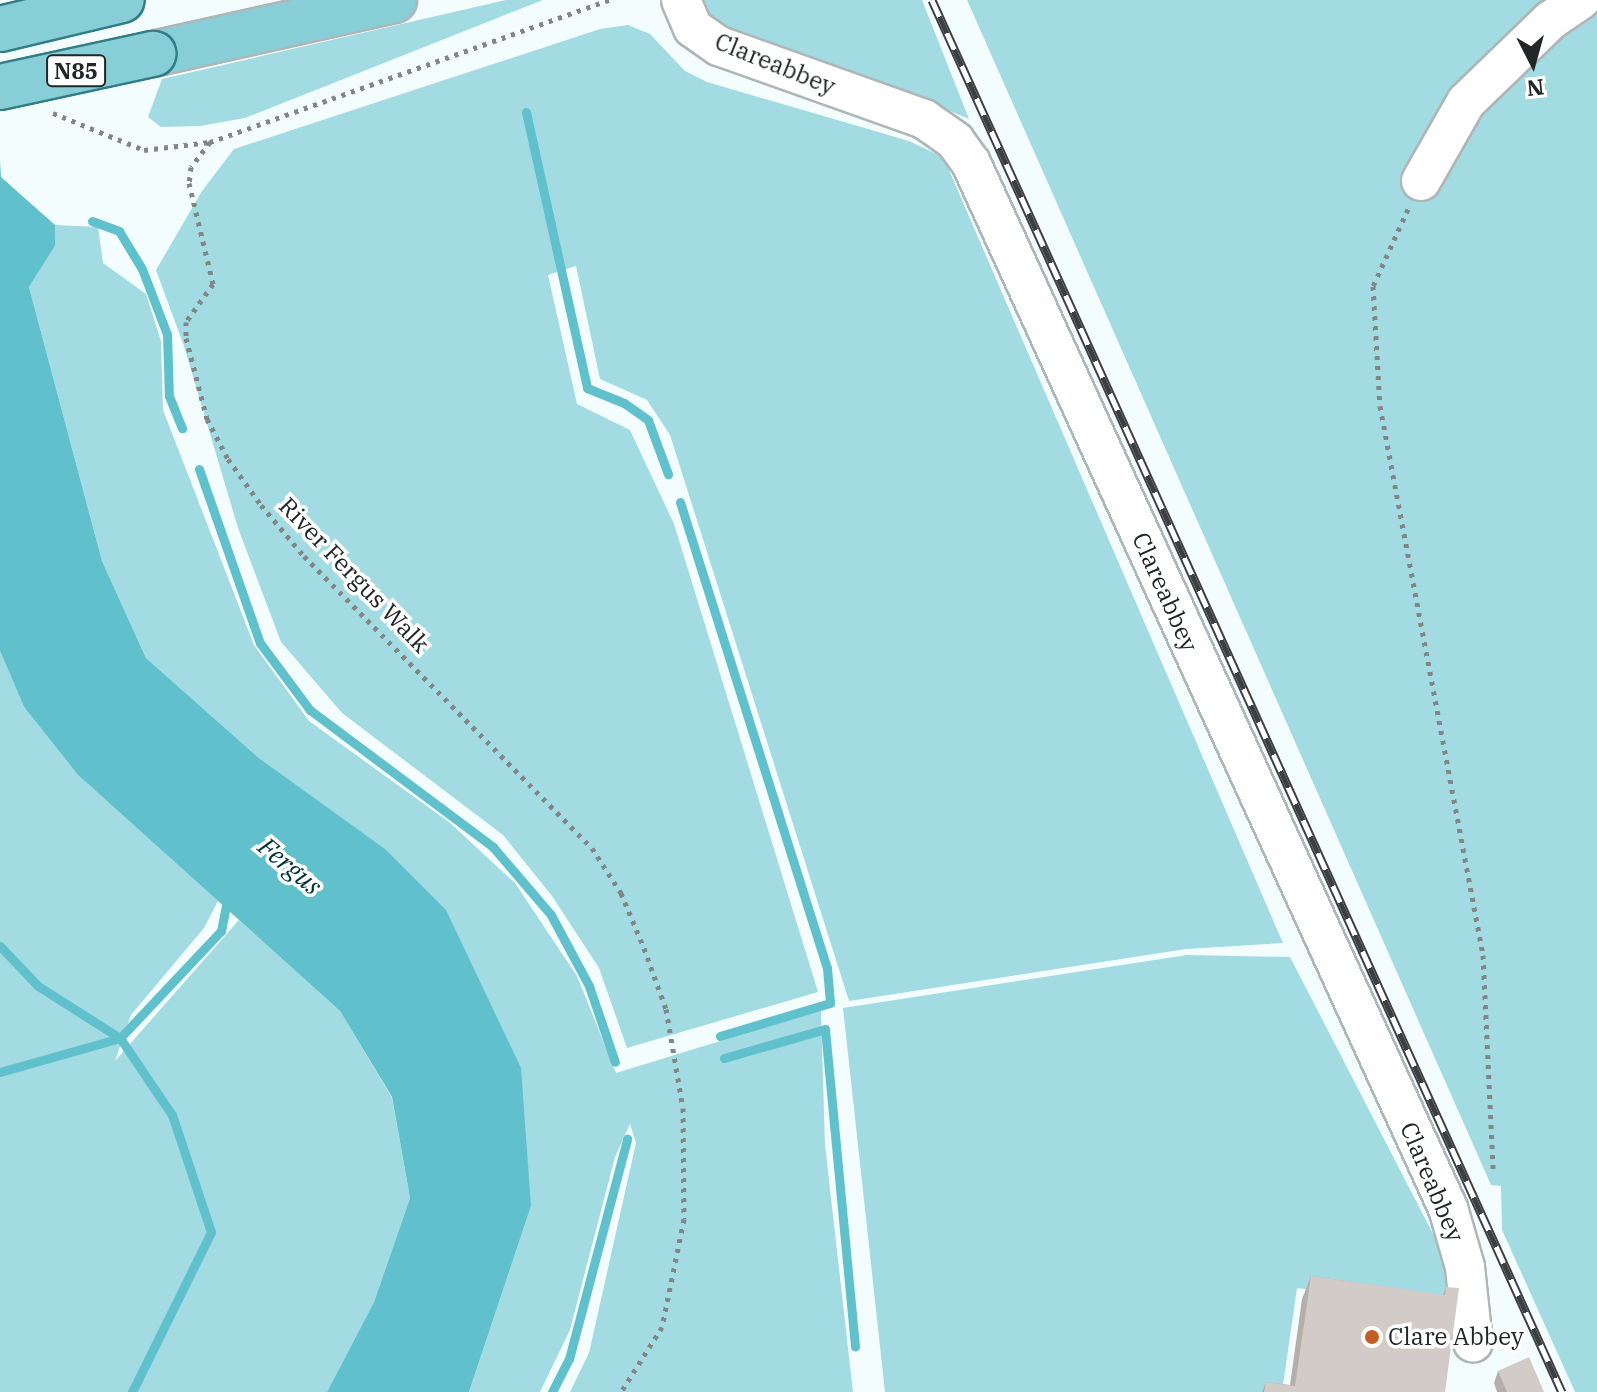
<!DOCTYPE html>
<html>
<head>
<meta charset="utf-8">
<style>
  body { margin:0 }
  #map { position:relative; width:1597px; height:1392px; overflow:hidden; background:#f4fdfe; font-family:"IBM Plex Serif",serif }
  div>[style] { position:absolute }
  .green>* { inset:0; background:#a3dbe2 }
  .water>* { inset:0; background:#60c1cc }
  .stream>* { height:9px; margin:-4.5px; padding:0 4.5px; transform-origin:4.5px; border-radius:4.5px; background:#60c1cc }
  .path>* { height:5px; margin-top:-2.5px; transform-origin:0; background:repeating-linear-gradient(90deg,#818787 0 4px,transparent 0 10px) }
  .roads { filter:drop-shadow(2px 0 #aeb7b8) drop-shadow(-2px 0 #aeb7b8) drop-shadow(0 2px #aeb7b8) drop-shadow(0 -2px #aeb7b8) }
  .minor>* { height:38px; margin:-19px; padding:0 19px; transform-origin:19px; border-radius:19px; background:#fff }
  .major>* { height:44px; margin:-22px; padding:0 22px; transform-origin:22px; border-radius:22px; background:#88ced6 }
  .rail>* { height:9px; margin-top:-4.5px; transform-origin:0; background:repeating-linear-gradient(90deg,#fff 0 18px,#3c4040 0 36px); box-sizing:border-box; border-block:2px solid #3c4040 }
  .bridges { filter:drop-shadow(2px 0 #317e87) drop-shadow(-2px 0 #317e87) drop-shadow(0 2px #317e87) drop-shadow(0 -2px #317e87) }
  .major-bridge>* { height:44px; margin:-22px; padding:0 22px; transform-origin:22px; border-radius:22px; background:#88ced6 }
  .wall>* { inset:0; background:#b5afab }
  .building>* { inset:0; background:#d2cbc7 }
  .dots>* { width:22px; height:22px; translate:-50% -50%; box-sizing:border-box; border:4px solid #fff; border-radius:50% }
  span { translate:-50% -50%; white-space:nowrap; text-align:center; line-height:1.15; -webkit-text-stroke:7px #fff; paint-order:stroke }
  .shield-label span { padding:2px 6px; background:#fff; border:2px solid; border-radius:6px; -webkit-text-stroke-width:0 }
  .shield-label { font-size:22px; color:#222626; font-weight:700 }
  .street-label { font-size:24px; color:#222626 }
  .poi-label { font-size:24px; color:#222626 }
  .left { translate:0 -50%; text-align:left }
  .water-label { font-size:26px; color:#003136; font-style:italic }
  .north { position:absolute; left:1493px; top:24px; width:80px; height:80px; -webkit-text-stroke:6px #fff; paint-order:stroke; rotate:174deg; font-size:22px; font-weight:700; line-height:32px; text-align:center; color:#222626 }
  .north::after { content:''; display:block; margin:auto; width:28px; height:36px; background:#222626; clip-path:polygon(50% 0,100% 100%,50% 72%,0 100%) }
</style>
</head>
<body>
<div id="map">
  <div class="green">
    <i style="clip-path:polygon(506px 0,543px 0,245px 118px,200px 126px,161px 127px,148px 117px,162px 79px)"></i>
    <i style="clip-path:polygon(694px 0,922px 0,969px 119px,885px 83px,722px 32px)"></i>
    <i style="clip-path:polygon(967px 0,1597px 0,1597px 1392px,1575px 1392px,1502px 1230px,1501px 1186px,1491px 1185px)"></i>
    <i style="clip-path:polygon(628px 25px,650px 34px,685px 71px,707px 82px,909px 141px,960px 165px,949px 170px,1283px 943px,1186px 949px,849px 1001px,670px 435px,647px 400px,600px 379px,576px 266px,548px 275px,577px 404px,630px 430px,674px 524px,818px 992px,627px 1048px,599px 968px,552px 896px,503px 835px,342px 713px,281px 642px,238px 528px,184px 346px,156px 270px,202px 191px,234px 149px,600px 29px)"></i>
    <i style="clip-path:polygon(55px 225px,98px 227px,103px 263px,146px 294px,161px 341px,163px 410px,254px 645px,309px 721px,449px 822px,515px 883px,577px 976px,616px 1073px,821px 1010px,825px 1145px,853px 1392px,570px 1392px,589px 1353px,636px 1143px,630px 1124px,615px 1157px,570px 1330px,540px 1392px,469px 1392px,531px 1206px,260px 759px,146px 658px,102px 561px,29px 287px,55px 246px)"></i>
    <i style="clip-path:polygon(0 651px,24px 707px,78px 775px,218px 901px,204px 928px,131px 1015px,115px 1061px,239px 920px,340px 1011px,392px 1098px,410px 1198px,374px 1302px,327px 1392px,0 1392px)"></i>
    <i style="clip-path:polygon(1187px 955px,1290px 957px,1445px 1257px,1450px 1307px,1297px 1288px,1282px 1392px,885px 1392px,843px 1008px)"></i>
  </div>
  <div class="water">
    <i style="clip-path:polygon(0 161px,1px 177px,55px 225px,55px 246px,29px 287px,102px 561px,146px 658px,260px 759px,385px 849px,446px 910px,521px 1068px,531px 1206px,469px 1392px,327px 1392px,374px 1302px,410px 1198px,392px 1097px,340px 1011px,78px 775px,24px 707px,0 651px)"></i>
  </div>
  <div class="stream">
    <i style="left:526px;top:112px;width:283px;rotate:77.5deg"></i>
    <i style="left:587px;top:388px;width:40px;rotate:22deg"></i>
    <i style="left:624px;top:403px;width:29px;rotate:35deg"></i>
    <i style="left:648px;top:420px;width:58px;rotate:69.7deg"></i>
    <i style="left:92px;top:221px;width:29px;rotate:20deg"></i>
    <i style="left:119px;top:231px;width:44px;rotate:58.8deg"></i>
    <i style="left:142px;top:269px;width:70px;rotate:69deg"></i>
    <i style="left:167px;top:334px;width:62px;rotate:88.2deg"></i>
    <i style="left:169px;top:396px;width:35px;rotate:68deg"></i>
    <i style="left:199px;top:469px;width:184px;rotate:70.7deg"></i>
    <i style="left:260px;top:643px;width:84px;rotate:53.3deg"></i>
    <i style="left:310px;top:710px;width:229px;rotate:36.8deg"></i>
    <i style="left:493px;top:847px;width:89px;rotate:49.5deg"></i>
    <i style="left:551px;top:915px;width:81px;rotate:61.8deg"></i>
    <i style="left:589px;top:986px;width:80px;rotate:71.1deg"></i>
    <i style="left:680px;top:502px;width:489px;rotate:72.5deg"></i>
    <i style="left:827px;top:968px;width:35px;rotate:85deg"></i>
    <i style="left:830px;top:1003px;width:115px;rotate:163.3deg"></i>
    <i style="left:0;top:946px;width:55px;rotate:46.5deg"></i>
    <i style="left:38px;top:986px;width:97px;rotate:32.4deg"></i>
    <i style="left:724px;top:1058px;width:105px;rotate:-16deg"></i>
    <i style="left:825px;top:1029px;width:319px;rotate:84.6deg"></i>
    <i style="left:0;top:1072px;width:125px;rotate:-15.8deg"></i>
    <i style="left:132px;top:1392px;width:178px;rotate:-63.7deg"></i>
    <i style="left:211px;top:1232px;width:123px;rotate:-108.4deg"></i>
    <i style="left:172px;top:1115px;width:93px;rotate:-124deg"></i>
    <i style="left:120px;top:1038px;width:147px;rotate:-46.7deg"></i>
    <i style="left:221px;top:931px;width:37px;rotate:-79deg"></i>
    <i style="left:552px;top:1392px;width:37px;rotate:-63deg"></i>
    <i style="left:569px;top:1359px;width:228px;rotate:-75.2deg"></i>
  </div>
  <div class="path">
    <i style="left:609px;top:0;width:424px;rotate:160.4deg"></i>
    <i style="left:210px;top:142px;width:31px;rotate:127deg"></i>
    <i style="left:191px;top:167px;width:16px;rotate:97deg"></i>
    <i style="left:189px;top:183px;width:104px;rotate:76.6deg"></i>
    <i style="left:213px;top:284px;width:47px;rotate:125.4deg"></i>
    <i style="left:186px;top:322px;width:16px;rotate:90deg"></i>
    <i style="left:186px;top:338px;width:84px;rotate:75.5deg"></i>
    <i style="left:207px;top:419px;width:45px;rotate:62.3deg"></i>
    <i style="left:228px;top:459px;width:57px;rotate:54.3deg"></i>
    <i style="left:261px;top:505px;width:67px;rotate:49.9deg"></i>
    <i style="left:304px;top:556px;width:410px;rotate:45.4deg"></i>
    <i style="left:592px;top:848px;width:54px;rotate:57.2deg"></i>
    <i style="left:621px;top:893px;width:60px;rotate:67.3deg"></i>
    <i style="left:644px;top:948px;width:65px;rotate:70.2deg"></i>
    <i style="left:666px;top:1009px;width:100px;rotate:80.3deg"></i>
    <i style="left:683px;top:1108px;width:111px;rotate:89.5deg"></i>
    <i style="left:684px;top:1219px;width:110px;rotate:101.5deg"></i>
    <i style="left:662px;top:1327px;width:77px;rotate:122.2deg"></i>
    <i style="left:53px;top:113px;width:98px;rotate:22.1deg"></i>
    <i style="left:144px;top:150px;width:66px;rotate:-6.9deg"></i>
    <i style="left:1408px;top:209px;width:85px;rotate:114.4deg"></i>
    <i style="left:1373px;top:286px;width:120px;rotate:86.7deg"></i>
    <i style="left:1380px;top:406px;width:559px;rotate:79.37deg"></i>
    <i style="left:1483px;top:955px;width:215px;rotate:87.3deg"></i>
  </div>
  <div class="roads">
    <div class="minor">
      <i style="left:681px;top:0;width:30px;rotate:67deg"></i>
      <i style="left:693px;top:28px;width:32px;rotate:35deg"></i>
      <i style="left:719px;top:46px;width:218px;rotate:19.6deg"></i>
      <i style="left:924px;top:119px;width:38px;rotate:35deg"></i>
      <i style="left:955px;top:141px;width:27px;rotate:54deg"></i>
      <i style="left:971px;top:163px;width:1149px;rotate:65.47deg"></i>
      <i style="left:1448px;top:1208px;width:61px;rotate:73.9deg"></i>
      <i style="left:1465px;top:1267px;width:76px;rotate:84deg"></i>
      <i style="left:1421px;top:181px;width:91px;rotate:-60.3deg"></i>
      <i style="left:1466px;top:102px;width:118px;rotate:-44deg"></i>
      <i style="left:1551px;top:20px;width:36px;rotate:-34deg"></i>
    </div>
    <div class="major">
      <i style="left:153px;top:54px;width:247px;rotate:-12.6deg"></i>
    </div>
  </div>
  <div class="rail">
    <i style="left:932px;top:0;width:1528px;rotate:65.65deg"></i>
  </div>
  <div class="bridges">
    <div class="major-bridge">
      <i style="left:0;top:29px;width:125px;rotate:-13.4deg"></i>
      <i style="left:0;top:87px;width:157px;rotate:-12.2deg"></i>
    </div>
  </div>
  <div class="wall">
    <i style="clip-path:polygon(1311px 1276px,1443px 1295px,1446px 1287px,1445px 1392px,1262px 1392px,1266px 1382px,1290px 1385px,1302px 1299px)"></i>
    <i style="clip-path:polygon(1498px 1371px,1544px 1392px,1497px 1392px,1494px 1383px)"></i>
  </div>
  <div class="building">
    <i style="clip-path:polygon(1311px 1276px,1445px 1295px,1446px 1287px,1459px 1288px,1445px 1392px,1264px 1392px,1266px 1382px,1295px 1386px)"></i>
    <i style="clip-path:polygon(1529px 1357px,1544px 1392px,1507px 1392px,1498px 1371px)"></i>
  </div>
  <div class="dots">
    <i style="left:1372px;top:1337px;background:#c25f27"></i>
  </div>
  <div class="shield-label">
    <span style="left:76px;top:71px">N85</span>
  </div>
  <div class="street-label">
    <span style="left:775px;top:64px;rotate:22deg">Clareabbey</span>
    <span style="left:354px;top:575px;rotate:46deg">River Fergus Walk</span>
    <span style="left:1165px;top:592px;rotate:66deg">Clareabbey</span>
    <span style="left:1432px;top:1182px;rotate:67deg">Clareabbey</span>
  </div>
  <div class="poi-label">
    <span class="left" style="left:1388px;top:1337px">Clare Abbey</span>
  </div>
  <div class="water-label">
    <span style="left:290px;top:866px;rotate:40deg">Fergus</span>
  </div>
  <div class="north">N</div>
</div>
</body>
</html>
